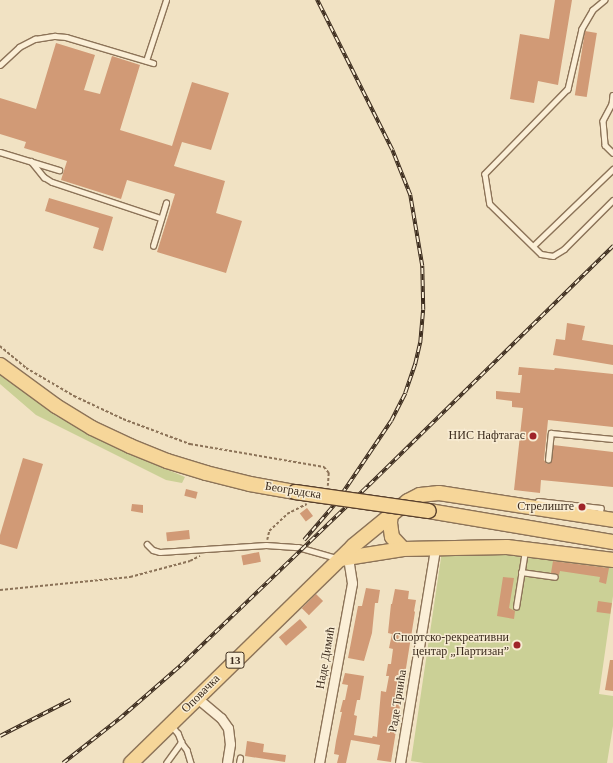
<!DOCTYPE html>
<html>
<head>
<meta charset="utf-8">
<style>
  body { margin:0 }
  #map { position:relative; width:613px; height:763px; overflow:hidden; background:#f1e2c3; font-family:"Times New Roman",serif }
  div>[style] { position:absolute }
  .green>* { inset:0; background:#cbd096 }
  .building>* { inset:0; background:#d19a76; transform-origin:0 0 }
  .path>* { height:1.5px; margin-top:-0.75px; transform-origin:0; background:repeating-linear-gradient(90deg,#8c7358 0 3px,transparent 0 5px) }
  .roads { filter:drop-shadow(1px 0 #8c7358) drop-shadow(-1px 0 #8c7358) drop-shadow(0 1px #8c7358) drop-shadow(0 -1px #8c7358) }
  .lane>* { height:4.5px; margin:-2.25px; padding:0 2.25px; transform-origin:2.25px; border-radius:2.25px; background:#fbefd7 }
  .street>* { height:9px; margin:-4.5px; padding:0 4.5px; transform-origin:4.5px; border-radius:4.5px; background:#fbefd7 }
  .primary>* { height:14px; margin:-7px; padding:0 7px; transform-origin:7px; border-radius:7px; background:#f6d699 }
  .rail>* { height:3.5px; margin-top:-1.75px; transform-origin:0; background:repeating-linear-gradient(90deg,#f8ecd3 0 6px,#3b2b1d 0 12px); box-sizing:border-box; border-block:1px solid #3b2b1d }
  .bridges { filter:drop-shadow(1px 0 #5a412d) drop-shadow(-1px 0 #5a412d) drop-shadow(0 1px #5a412d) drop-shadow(0 -1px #5a412d) }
  .primary-bridge>* { height:14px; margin:-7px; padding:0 7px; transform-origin:7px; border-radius:7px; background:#f6d699 }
  .dots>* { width:11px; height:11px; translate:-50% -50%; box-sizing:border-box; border:2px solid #f8ecd3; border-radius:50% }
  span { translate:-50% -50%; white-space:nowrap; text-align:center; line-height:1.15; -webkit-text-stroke:3px #f8ecd3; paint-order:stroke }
  .shield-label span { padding:1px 3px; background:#f8ecd3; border:1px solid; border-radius:3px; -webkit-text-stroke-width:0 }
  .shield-label { font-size:11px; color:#3b2b1d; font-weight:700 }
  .poi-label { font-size:12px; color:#3b2b1d }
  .right { translate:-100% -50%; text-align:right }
  .street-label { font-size:12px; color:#3b2b1d }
</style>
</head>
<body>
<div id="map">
  <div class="green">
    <i style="clip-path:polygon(0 373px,56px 416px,132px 455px,185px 477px,182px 483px,166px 480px,36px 415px,0 384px)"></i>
    <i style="clip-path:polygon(442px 551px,508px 553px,527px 557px,550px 556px,613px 564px,613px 596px,599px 694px,613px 696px,613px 726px,607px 763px,424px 763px,411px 761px)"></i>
  </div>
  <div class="building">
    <i style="clip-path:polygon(555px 0,572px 0,558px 85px,538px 81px,534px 103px,510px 99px,520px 34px,549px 39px)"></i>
    <i style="left:585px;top:31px;width:12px;height:65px;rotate:9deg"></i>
    <i style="clip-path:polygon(56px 43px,95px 55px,84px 90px,100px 94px,112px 56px,140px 65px,120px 130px,172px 146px,192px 82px,229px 93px,211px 150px,182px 142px,174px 166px,225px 181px,216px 213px,242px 221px,226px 273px,157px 252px,175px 194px,127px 180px,121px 199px,61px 180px,67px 161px,24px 148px,26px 142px,0 134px,0 98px,36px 109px)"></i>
    <i style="clip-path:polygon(49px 198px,113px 217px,103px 251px,93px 248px,99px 228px,45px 211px)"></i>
    <i style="clip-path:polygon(567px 323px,585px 326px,582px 340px,613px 345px,613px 365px,553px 355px,556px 339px,565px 340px)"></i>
    <i style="clip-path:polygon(519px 367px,554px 370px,555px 368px,613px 374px,613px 427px,548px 420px,544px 460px,547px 464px,551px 462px,553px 445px,613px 452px,613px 487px,541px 480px,540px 493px,514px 490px,523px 408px,512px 407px,512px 401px,496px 399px,496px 391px,520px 393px,522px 375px,518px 375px)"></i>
    <i style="clip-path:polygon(23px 458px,43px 464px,17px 549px,0 544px,0 535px)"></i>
    <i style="left:186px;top:489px;width:12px;height:7px;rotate:14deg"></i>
    <i style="clip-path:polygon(132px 504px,143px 505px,143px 513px,131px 511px)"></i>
    <i style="left:307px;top:508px;width:10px;height:9px;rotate:53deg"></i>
    <i style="left:189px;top:530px;width:9px;height:23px;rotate:84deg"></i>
    <i style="left:259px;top:552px;width:10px;height:18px;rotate:79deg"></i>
    <i style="clip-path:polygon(553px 561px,609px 568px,606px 584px,599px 582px,600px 577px,560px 571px,559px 575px,551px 573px)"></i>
    <i style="clip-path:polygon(503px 577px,514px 578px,509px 608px,515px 611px,514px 619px,497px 616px)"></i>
    <i style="clip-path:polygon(366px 588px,380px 590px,378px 603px,375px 603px,372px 633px,364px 661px,348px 658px,358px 606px,362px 606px)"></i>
    <i style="clip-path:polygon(395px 589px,409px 591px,408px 599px,416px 600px,414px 611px,415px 612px,391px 762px,377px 760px,380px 745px,351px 740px,346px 763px,337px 763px,339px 755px,334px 754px,336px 741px,342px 712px,340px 712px,343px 700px,345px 700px,348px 685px,342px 684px,345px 673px,364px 676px,360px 700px,357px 700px,354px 715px,357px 716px,354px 735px,372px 738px,373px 736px,377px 737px,381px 691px,386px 692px,389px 676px,386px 676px,388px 664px,391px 664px,393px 649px,389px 648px,392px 634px,388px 633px,391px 604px,392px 604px)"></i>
    <i style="left:316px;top:594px;width:10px;height:20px;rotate:45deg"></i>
    <i style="left:598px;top:601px;width:14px;height:11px;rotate:8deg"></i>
    <i style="left:300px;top:619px;width:11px;height:28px;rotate:49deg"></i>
    <i style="clip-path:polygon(610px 660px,613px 660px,613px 691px,605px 690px)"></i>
    <i style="clip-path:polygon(247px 741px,264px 744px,263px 752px,286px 755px,285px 762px,245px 756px)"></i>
  </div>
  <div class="path">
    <i style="left:0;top:346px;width:34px;rotate:40deg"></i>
    <i style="left:26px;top:368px;width:56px;rotate:30.3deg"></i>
    <i style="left:74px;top:396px;width:54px;rotate:25.1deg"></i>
    <i style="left:123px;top:419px;width:72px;rotate:20.5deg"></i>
    <i style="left:190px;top:444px;width:136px;rotate:9.7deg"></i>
    <i style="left:324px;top:467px;width:8px;rotate:50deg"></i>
    <i style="left:329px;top:473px;width:13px;rotate:94deg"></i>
    <i style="left:267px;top:540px;width:9px;rotate:-77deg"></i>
    <i style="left:269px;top:531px;width:25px;rotate:-43deg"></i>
    <i style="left:287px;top:514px;width:22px;rotate:-27deg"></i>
    <i style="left:0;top:590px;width:131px;rotate:-5.7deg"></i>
    <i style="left:130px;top:577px;width:62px;rotate:-14.9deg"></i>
    <i style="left:190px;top:561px;width:11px;rotate:-27deg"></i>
  </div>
  <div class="roads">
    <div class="lane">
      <i style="left:605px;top:0;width:16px;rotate:140deg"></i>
      <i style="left:593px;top:10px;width:22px;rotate:120deg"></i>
      <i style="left:582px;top:29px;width:62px;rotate:103.1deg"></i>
      <i style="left:568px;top:89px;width:119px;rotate:134.3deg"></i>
      <i style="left:485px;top:174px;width:30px;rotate:81deg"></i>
      <i style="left:490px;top:204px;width:71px;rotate:44.4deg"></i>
      <i style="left:541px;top:254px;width:12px;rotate:9deg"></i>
      <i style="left:553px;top:256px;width:13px;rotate:-32deg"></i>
      <i style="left:564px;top:249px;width:69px;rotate:-45deg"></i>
      <i style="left:146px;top:61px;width:64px;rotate:-71.8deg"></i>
      <i style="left:0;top:65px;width:26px;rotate:-43deg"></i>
      <i style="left:19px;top:47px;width:18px;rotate:-27deg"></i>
      <i style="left:35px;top:39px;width:20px;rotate:-9deg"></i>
      <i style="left:55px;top:36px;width:11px;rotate:5deg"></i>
      <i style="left:66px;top:37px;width:91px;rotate:16.6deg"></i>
      <i style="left:613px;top:95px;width:9px;rotate:96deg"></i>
      <i style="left:612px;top:104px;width:19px;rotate:118deg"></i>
      <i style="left:603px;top:121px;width:24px;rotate:85deg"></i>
      <i style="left:605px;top:145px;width:11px;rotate:45deg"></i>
      <i style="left:0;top:152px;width:62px;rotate:17deg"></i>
      <i style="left:31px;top:161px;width:21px;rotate:51deg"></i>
      <i style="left:44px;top:177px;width:9px;rotate:32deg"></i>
      <i style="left:52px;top:182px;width:115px;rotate:18.3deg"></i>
      <i style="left:153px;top:246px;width:45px;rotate:-73.2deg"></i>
      <i style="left:533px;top:246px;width:111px;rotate:-43.9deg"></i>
      <i style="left:548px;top:460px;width:27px;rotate:-84deg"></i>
      <i style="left:551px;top:433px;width:62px;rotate:5.5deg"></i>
      <i style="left:538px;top:501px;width:63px;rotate:6.3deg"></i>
      <i style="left:601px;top:508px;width:9px;rotate:96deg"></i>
      <i style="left:147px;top:544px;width:8px;rotate:45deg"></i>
      <i style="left:153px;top:550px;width:7px;rotate:16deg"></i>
      <i style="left:160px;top:552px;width:106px;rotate:-3.8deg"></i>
      <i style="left:266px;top:545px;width:32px;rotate:4deg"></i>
      <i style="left:298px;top:547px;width:41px;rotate:15.8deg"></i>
      <i style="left:521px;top:572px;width:34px;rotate:8deg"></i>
      <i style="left:516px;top:607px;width:57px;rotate:-80.9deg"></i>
      <i style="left:181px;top:742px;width:10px;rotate:53deg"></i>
      <i style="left:187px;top:750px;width:14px;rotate:73deg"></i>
      <i style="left:166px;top:763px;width:26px;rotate:-54deg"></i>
      <i style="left:181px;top:742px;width:9px;rotate:-111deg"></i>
      <i style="left:178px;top:734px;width:11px;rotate:-131deg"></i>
      <i style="left:239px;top:763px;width:5px;rotate:-79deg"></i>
    </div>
    <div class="street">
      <i style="left:197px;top:698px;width:31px;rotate:40deg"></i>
      <i style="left:221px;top:718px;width:12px;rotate:55deg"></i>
      <i style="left:228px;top:728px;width:16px;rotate:83deg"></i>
      <i style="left:230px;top:744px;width:19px;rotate:99deg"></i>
      <i style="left:319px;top:763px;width:183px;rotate:-79.6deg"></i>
      <i style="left:352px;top:583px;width:26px;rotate:-99deg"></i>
      <i style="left:400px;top:763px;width:217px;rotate:-80.7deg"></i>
    </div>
    <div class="primary">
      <i style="left:0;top:365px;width:69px;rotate:36.2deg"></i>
      <i style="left:56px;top:406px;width:42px;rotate:31.4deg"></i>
      <i style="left:92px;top:428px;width:42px;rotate:25.3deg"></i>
      <i style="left:130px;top:446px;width:40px;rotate:22deg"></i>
      <i style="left:167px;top:461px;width:41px;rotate:17.1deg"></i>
      <i style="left:206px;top:473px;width:45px;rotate:14deg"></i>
      <i style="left:250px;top:484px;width:46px;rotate:10.1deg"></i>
      <i style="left:429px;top:511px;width:187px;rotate:9.6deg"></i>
      <i style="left:391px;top:513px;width:10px;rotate:96deg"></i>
      <i style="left:390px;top:523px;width:14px;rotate:82deg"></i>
      <i style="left:392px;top:537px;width:16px;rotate:47deg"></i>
      <i style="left:340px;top:559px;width:64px;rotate:-9deg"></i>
      <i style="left:403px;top:549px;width:104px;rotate:-1.1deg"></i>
      <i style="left:507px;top:547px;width:107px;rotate:7deg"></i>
      <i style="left:131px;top:763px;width:310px;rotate:-44.3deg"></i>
      <i style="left:353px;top:546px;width:71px;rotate:-39.3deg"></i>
      <i style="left:408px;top:501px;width:13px;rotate:-27deg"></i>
      <i style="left:420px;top:495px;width:19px;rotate:-6deg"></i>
      <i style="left:439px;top:493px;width:176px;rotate:8.8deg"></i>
    </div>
  </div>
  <div class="rail">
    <i style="left:304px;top:540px;width:48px;rotate:-49.3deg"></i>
    <i style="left:335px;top:504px;width:100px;rotate:-56deg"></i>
    <i style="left:391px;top:421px;width:31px;rotate:-63deg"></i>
    <i style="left:405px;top:393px;width:31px;rotate:-71deg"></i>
    <i style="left:415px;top:364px;width:22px;rotate:-77deg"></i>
    <i style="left:420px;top:343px;width:33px;rotate:-85deg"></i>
    <i style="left:423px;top:310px;width:44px;rotate:-91.3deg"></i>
    <i style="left:422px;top:266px;width:72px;rotate:-99.6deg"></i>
    <i style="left:410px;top:195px;width:48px;rotate:-111.8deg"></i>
    <i style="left:392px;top:150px;width:168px;rotate:-116.6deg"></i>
    <i style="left:0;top:736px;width:79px;rotate:-27.2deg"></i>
    <i style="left:63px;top:763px;width:71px;rotate:-38.2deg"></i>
    <i style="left:119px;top:719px;width:81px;rotate:-41deg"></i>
    <i style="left:180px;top:666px;width:262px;rotate:-43.8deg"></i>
    <i style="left:369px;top:485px;width:342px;rotate:-44.4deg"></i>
  </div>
  <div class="bridges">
    <div class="primary-bridge">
      <i style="left:295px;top:492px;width:135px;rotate:8.1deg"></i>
    </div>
  </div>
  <div class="dots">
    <i style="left:533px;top:436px;background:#9f2429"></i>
    <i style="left:582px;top:507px;background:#9f2429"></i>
    <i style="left:517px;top:645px;background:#9f2429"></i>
  </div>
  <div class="shield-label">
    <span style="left:235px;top:660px">13</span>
  </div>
  <div class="poi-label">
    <span class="right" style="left:525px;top:436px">НИС Нафтагас</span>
    <span class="right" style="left:574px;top:507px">Стрелиште</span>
    <span class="right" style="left:509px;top:645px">Спортско-рекреативни<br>центар „Партизан”</span>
  </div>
  <div class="street-label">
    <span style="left:293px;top:491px;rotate:9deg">Београдска</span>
    <span style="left:326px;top:658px;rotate:-80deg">Наде Димић</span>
    <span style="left:201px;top:694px;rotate:-45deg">Оповачка</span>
    <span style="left:398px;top:701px;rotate:-81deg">Раде Трнића</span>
  </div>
</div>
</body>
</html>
